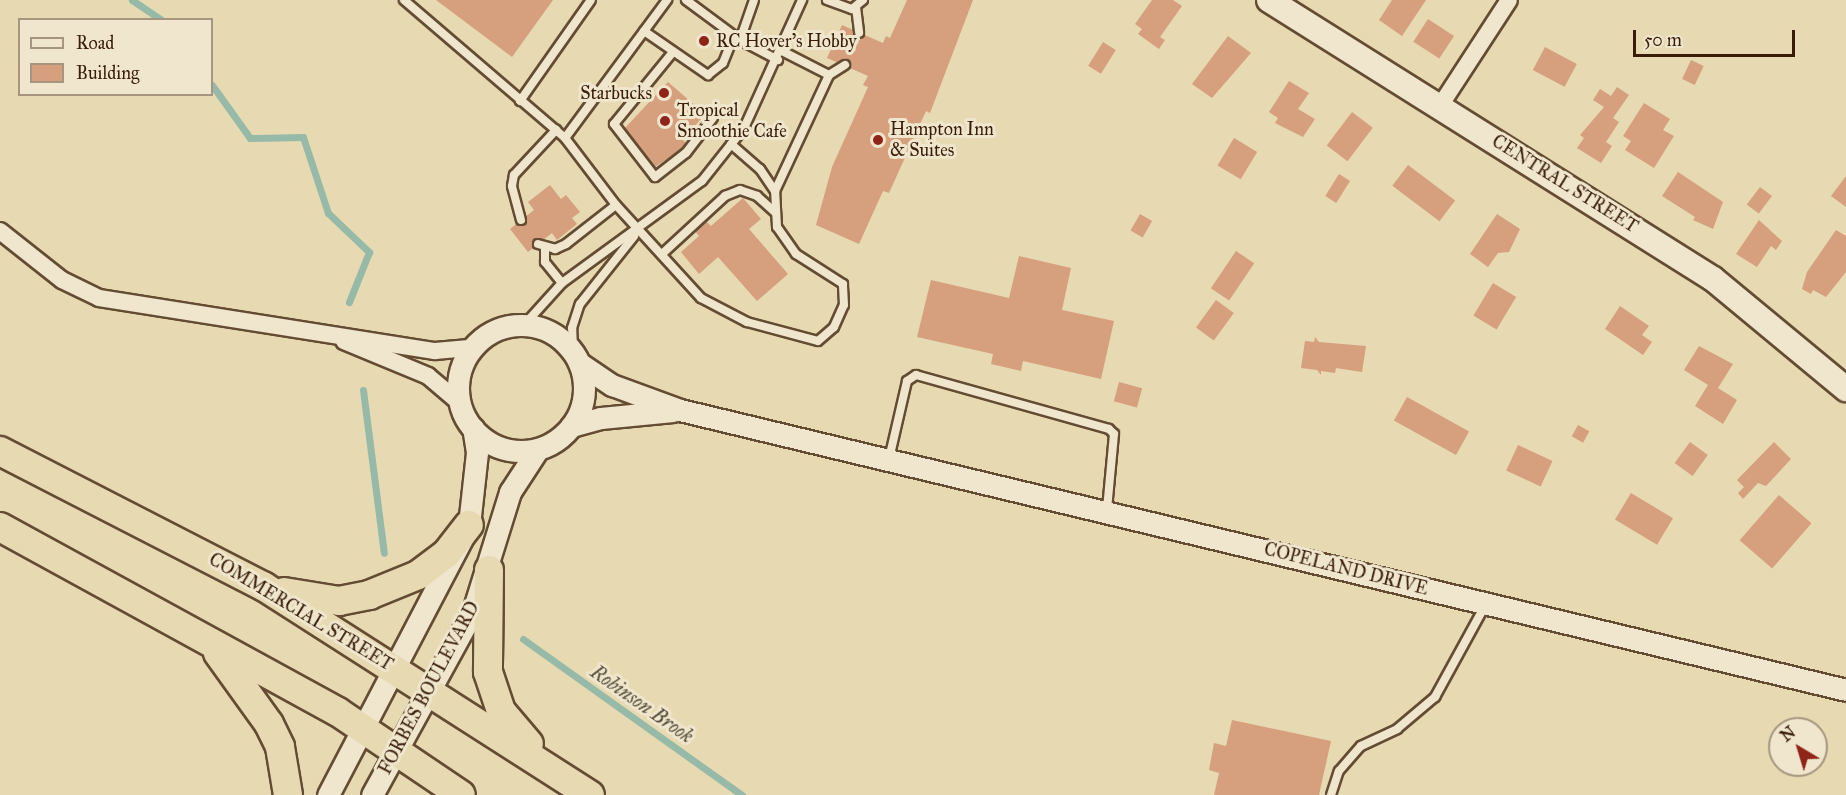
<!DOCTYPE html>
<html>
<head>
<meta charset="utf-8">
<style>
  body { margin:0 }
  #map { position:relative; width:1846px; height:795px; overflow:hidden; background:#e7d9b2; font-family:"IM FELL Great Primer",serif }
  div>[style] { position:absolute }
  .stream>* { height:7px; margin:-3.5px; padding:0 3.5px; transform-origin:3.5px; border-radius:3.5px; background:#97baa8 }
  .building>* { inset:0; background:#d69f7d; transform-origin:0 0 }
  .roads { filter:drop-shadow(2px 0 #644c33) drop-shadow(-2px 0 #644c33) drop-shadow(0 2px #644c33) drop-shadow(0 -2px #644c33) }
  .service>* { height:8px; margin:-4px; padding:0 4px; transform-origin:4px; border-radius:4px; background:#efe6cd }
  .minor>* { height:16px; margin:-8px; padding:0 8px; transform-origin:8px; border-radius:8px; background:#efe6cd }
  .tertiary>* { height:21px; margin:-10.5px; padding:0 10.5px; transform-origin:10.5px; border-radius:10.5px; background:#efe6cd }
  .tertiary>.ring { margin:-10.5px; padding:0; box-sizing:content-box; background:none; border:21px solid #efe6cd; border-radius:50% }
  .secondary>* { height:24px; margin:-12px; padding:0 12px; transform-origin:12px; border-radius:12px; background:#efe6cd }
  .trunk>* { height:28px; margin:-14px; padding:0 14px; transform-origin:14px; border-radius:14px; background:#e7d9b2 }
  .dots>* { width:16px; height:16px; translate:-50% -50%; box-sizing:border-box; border:3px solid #efe6cd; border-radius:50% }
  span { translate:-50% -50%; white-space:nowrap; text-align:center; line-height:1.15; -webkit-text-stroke:6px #efe6cd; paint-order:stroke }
  .poi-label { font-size:18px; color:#391d09 }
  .left { translate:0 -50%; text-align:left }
  .right { translate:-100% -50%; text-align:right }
  .street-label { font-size:18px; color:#391d09 }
  .water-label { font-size:20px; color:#554c39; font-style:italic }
  .legend { position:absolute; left:18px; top:18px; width:195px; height:78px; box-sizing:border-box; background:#efe6cd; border:2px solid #a6967f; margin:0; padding:8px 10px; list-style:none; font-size:18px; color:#391d09 }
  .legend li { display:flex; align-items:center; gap:12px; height:30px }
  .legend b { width:30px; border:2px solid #a6967f }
  .north { position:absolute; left:1768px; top:717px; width:60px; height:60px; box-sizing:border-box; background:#efe6cd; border:2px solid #a6967f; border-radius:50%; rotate:322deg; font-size:16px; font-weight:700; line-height:24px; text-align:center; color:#391d09 }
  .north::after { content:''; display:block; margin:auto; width:21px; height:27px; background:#8f2418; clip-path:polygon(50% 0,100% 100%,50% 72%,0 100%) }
  .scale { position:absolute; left:1633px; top:30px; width:162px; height:27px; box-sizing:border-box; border:3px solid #391d09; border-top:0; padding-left:8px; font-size:18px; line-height:21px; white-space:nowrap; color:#391d09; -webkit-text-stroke:4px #efe6cd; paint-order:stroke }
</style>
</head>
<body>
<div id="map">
  <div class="stream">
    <i style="left:132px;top:0;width:36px;rotate:34deg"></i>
    <i style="left:212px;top:85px;width:65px;rotate:54.4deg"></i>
    <i style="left:250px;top:138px;width:53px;rotate:-1.1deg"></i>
    <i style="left:303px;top:137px;width:80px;rotate:71.8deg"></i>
    <i style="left:328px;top:213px;width:57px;rotate:43.6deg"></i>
    <i style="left:369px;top:252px;width:54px;rotate:111.8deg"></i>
    <i style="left:363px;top:390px;width:164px;rotate:82.7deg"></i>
    <i style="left:523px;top:639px;width:269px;rotate:35.5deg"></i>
  </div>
  <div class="building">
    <i style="clip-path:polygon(436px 0,553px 0,512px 57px)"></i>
    <i style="clip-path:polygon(907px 0,973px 0,930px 113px,926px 111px,889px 193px,883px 191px,859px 244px,816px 225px,832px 167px,868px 87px,863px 85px,868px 76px,827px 58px,842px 25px,883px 43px,886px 36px,890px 38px)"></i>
    <i style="clip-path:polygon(1152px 0,1173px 0,1182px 6px,1160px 37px,1165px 40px,1159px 49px,1138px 34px,1142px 29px,1135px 24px)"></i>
    <i style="clip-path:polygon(1392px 0,1426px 0,1402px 36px,1379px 20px)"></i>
    <i style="left:1428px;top:19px;width:31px;height:27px;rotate:33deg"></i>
    <i style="clip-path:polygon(1228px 36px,1251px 53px,1212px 98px,1192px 84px)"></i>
    <i style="left:1103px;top:42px;width:15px;height:28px;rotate:32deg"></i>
    <i style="left:1545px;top:47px;width:36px;height:26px;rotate:28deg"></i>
    <i style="left:1691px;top:60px;width:14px;height:21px;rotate:25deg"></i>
    <i style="clip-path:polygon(1289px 81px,1309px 93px,1298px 109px,1315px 119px,1303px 137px,1275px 123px,1278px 118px,1269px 112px)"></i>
    <i style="clip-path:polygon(668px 82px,705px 114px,683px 140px,688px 145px,655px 167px,624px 129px)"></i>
    <i style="clip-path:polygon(1617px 87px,1629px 95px,1613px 118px,1619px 122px,1606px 142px,1612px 146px,1601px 163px,1577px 148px,1584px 138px,1580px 135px,1604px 107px,1593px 100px,1600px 89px,1611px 96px)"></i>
    <i style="clip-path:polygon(1644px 103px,1670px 119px,1663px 130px,1674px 136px,1654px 168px,1625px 150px,1631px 141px,1623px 136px)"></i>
    <i style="left:1352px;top:112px;width:26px;height:42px;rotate:37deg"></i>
    <i style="left:1234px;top:138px;width:27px;height:32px;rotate:31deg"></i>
    <i style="left:1408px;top:165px;width:59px;height:26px;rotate:37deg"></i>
    <i style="clip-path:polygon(1678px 172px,1723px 202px,1713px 229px,1693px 220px,1695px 217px,1662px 196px)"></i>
    <i style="left:1339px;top:174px;width:13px;height:26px;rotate:32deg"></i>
    <i style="clip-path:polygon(1846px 176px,1846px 207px,1831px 196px)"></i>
    <i style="clip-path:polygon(550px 185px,561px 199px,566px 195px,580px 212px,572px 218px,577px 224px,557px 240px,552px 233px,528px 252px,510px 229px,534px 210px,528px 202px)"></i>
    <i style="left:1760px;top:187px;width:15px;height:22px;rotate:37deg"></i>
    <i style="clip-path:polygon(743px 198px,761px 219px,749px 229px,788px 274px,757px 301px,718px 257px,699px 274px,681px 252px,699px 236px,693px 229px,704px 219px,711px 226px)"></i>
    <i style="left:1140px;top:214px;width:14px;height:19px;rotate:30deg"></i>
    <i style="clip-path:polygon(1497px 214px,1520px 229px,1509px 252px,1498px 253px,1488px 267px,1470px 254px)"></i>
    <i style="clip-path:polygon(1759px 220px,1782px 241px,1776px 250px,1771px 246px,1757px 267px,1736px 254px)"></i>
    <i style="clip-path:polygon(1836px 230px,1846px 236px,1846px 272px,1826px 297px,1813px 290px,1811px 294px,1802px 289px,1807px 272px)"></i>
    <i style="left:1236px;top:251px;width:22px;height:45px;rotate:34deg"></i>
    <i style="clip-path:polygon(1019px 256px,1071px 268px,1062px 310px,1114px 321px,1101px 379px,1023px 361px,1021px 371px,991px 364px,993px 354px,917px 337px,931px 280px,1009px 298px)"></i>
    <i style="left:1493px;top:283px;width:27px;height:38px;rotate:31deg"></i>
    <i style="left:1216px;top:300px;width:22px;height:34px;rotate:36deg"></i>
    <i style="clip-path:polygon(1620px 306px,1649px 326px,1642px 335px,1652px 342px,1643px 355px,1605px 329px)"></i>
    <i style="clip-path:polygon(1315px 337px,1319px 342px,1366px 346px,1362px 372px,1336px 368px,1335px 373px,1321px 371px,1321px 375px,1317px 370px,1301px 368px,1305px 341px,1314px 342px)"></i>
    <i style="clip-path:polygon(1699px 346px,1733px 364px,1718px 388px,1737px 400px,1723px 424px,1695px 406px,1708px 385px,1684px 370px)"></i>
    <i style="left:1119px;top:382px;width:24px;height:20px;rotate:15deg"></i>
    <i style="left:1407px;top:397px;width:71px;height:27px;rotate:29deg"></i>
    <i style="left:1578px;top:425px;width:13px;height:13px;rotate:29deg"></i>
    <i style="left:1690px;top:442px;width:22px;height:26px;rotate:36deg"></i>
    <i style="clip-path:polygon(1774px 442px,1791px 459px,1766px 486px,1758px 483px,1743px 499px,1738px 493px,1744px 487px,1737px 480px)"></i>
    <i style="left:1518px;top:445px;width:38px;height:28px;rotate:25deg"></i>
    <i style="left:1631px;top:493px;width:49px;height:31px;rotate:31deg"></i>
    <i style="left:1779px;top:495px;width:43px;height:60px;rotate:41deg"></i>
    <i style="clip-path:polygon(1232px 720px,1331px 741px,1319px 795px,1214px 795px,1219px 773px,1209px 770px,1214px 743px,1226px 746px)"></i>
  </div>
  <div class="roads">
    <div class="service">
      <i style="left:404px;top:0;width:212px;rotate:40.6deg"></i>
      <i style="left:565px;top:138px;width:84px;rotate:52.7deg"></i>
      <i style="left:616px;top:205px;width:126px;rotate:47.6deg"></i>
      <i style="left:701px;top:298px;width:52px;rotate:27.6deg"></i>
      <i style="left:747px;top:322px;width:73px;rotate:15deg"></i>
      <i style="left:818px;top:341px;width:21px;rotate:-41deg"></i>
      <i style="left:834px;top:327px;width:24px;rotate:-66deg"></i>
      <i style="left:844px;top:305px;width:21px;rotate:-93deg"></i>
      <i style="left:843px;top:284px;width:56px;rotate:-147.4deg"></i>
      <i style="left:796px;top:254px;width:33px;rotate:-125deg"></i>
      <i style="left:777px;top:227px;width:36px;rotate:-93deg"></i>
      <i style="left:775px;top:191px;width:128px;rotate:-65deg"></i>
      <i style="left:829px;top:75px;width:53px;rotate:-152.9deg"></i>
      <i style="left:686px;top:0;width:67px;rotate:36.5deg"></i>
      <i style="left:740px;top:40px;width:42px;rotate:-70.7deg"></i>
      <i style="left:827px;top:0;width:27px;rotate:20deg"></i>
      <i style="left:852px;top:9px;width:14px;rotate:-39deg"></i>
      <i style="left:856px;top:7px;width:26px;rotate:83deg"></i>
      <i style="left:644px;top:31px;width:78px;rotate:34.5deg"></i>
      <i style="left:708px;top:75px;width:19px;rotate:-39deg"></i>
      <i style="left:723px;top:63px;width:29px;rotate:-68deg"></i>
      <i style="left:740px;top:40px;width:43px;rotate:27.8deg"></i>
      <i style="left:673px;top:52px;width:93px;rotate:129.3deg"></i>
      <i style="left:614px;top:124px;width:67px;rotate:52.3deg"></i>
      <i style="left:655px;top:177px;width:39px;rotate:-38deg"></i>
      <i style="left:686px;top:153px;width:44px;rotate:-52.4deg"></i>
      <i style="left:829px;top:75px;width:19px;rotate:-32deg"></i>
      <i style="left:520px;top:101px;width:123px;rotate:-54.9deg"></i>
      <i style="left:565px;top:138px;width:172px;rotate:-53.5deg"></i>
      <i style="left:731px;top:144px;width:38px;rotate:41deg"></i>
      <i style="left:760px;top:169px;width:27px;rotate:56deg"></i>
      <i style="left:521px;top:220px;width:35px;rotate:-105deg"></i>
      <i style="left:512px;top:186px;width:11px;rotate:-80deg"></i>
      <i style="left:514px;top:175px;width:62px;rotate:-47deg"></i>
      <i style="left:538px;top:244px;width:18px;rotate:16deg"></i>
      <i style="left:555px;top:249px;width:12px;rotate:-24deg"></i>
      <i style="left:566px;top:244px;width:63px;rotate:-38deg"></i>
      <i style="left:545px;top:249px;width:13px;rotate:90deg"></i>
      <i style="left:545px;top:262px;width:27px;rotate:51deg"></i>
      <i style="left:662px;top:254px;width:86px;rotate:-42.6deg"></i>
      <i style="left:725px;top:196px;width:16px;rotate:-22deg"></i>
      <i style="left:740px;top:190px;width:18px;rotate:19deg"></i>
      <i style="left:757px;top:196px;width:24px;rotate:42deg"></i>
      <i style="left:524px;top:325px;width:57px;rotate:-47.9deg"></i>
      <i style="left:562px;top:283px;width:173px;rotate:-36.1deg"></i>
      <i style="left:702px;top:181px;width:68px;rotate:-51.6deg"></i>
      <i style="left:744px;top:128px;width:141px;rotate:-65.6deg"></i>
      <i style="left:573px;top:351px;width:23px;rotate:-92deg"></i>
      <i style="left:572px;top:328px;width:25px;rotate:-72deg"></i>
      <i style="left:580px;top:304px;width:87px;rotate:-51.5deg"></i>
      <i style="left:889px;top:459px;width:80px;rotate:-77deg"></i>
      <i style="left:907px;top:381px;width:11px;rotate:-34deg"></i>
      <i style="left:916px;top:375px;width:200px;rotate:15.6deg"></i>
      <i style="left:1109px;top:429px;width:7px;rotate:45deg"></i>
      <i style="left:1114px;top:434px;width:76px;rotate:95.3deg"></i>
      <i style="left:1331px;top:795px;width:25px;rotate:-72deg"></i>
      <i style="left:1339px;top:771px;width:33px;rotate:-49deg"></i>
      <i style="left:1361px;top:746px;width:40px;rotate:-25deg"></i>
      <i style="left:1397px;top:729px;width:50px;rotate:-40.1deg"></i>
      <i style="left:1435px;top:697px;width:106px;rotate:-61.3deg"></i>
    </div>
    <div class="minor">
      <i style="left:1440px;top:106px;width:126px;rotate:-56.9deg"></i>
      <i style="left:0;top:231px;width:79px;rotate:38.3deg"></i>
      <i style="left:62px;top:280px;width:41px;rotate:25.9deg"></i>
      <i style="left:99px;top:298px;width:340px;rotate:9deg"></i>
      <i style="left:435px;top:351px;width:37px;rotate:-5deg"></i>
      <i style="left:344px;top:341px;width:91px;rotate:22.6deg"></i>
      <i style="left:428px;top:376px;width:42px;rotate:40.2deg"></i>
    </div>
    <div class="tertiary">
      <i class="ring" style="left:458px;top:325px;width:105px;height:105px"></i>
      <i style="left:579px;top:363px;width:40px;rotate:34deg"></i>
      <i style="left:612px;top:385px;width:72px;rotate:20.2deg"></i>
      <i style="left:680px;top:410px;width:1199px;rotate:13.5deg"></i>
      <i style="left:571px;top:426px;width:31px;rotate:-15deg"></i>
      <i style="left:601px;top:418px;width:72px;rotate:-5.6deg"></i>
      <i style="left:328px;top:795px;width:305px;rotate:-62.4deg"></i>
      <i style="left:469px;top:525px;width:73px;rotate:-83.7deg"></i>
      <i style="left:477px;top:452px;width:24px;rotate:-99deg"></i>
      <i style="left:372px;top:795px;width:210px;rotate:-61.2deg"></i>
      <i style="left:473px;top:611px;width:125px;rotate:-72.7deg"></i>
      <i style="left:510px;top:492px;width:51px;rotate:-56.9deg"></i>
    </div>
    <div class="secondary">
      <i style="left:1269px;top:0;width:524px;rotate:32.14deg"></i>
      <i style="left:1713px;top:279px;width:173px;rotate:39.6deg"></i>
    </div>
    <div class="trunk">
      <i style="left:0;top:451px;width:296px;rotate:27.2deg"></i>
      <i style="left:263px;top:586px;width:388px;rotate:32.6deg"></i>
      <i style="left:0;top:527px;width:385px;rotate:28.7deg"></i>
      <i style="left:338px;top:712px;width:148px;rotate:34deg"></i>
      <i style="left:489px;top:570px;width:102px;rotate:90.6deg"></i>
      <i style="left:488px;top:672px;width:41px;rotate:71.6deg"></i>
      <i style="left:501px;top:711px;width:43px;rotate:49.7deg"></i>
      <i style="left:284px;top:592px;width:56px;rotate:9.3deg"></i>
      <i style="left:339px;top:601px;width:31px;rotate:-11deg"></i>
      <i style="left:369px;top:595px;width:53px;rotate:-22.2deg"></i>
      <i style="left:418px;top:575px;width:35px;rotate:-37deg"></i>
      <i style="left:446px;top:554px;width:37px;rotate:-52deg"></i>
      <i style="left:218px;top:653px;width:87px;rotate:54.3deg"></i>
      <i style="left:269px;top:724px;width:25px;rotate:64deg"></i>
      <i style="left:280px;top:747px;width:49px;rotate:80.5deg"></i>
    </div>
  </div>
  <div class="dots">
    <i style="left:704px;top:41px;background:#8f2418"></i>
    <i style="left:664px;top:93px;background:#8f2418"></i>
    <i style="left:665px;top:121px;background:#8f2418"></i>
    <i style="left:878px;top:140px;background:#8f2418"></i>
  </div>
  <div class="poi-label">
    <span class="left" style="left:716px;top:41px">RC Hover's Hobby</span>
    <span class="right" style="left:652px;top:93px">Starbucks</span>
    <span class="left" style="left:677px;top:121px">Tropical<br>Smoothie Cafe</span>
    <span class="left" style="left:890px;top:140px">Hampton Inn<br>&amp; Suites</span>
  </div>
  <div class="street-label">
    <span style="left:1565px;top:184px;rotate:32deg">CENTRAL STREET</span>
    <span style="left:1346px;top:569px;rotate:14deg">COPELAND DRIVE</span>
    <span style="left:301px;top:612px;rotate:31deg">COMMERCIAL STREET</span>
    <span style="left:429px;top:688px;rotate:-62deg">FORBES BOULEVARD</span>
  </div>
  <div class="water-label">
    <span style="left:642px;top:704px;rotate:35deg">Robinson Brook</span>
  </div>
  <ul class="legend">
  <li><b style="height:8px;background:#efe6cd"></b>Road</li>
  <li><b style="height:16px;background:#d69f7d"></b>Building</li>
  </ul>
  <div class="north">N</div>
  <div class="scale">50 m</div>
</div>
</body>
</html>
